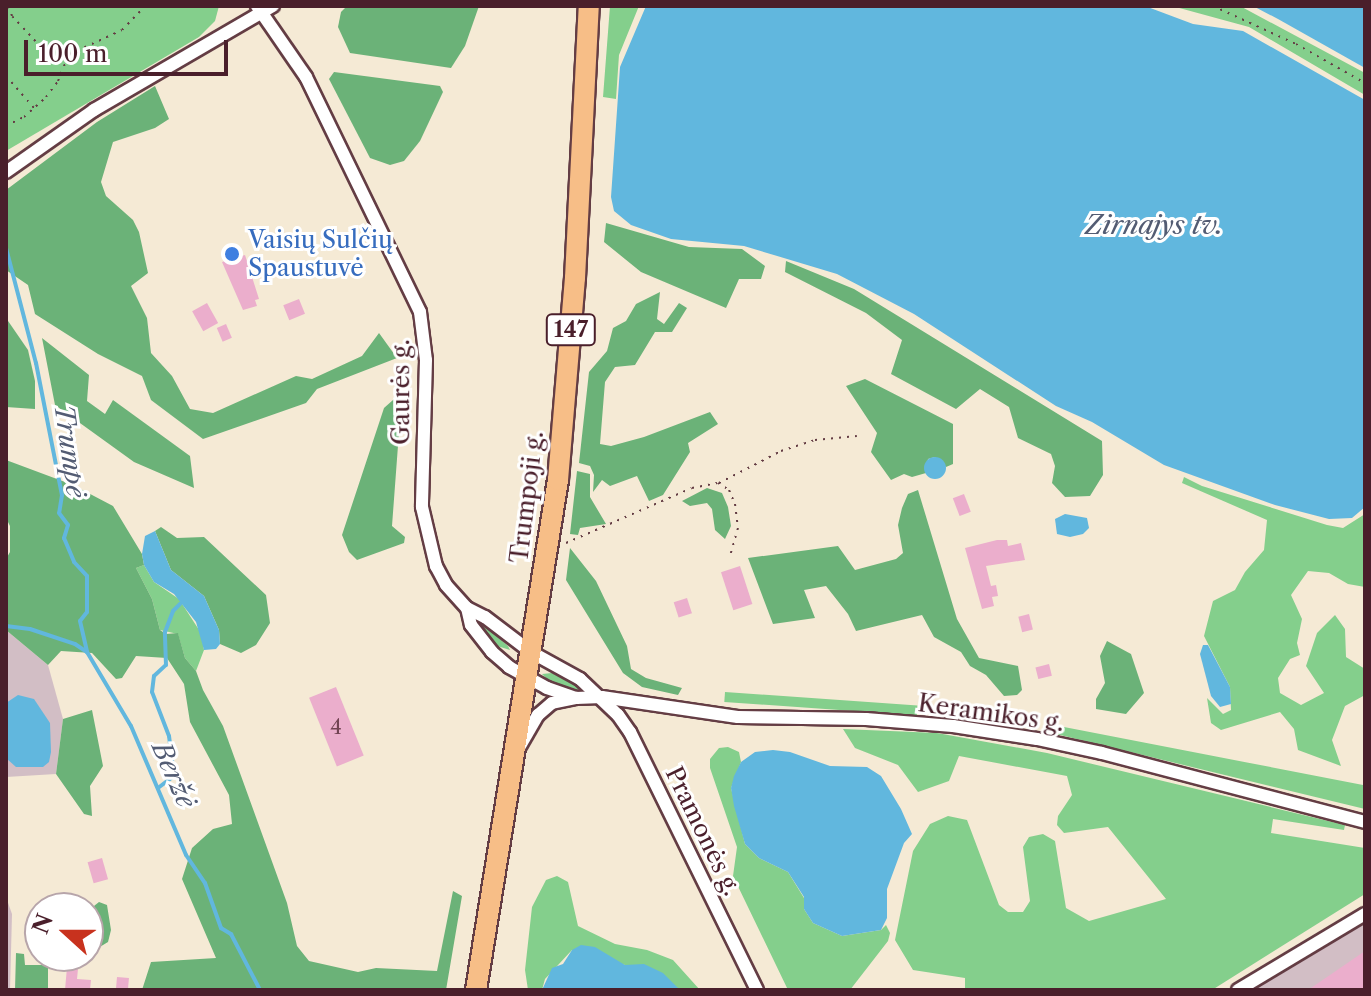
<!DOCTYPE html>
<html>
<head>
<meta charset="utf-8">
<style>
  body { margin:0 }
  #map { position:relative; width:1371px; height:996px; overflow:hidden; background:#f5ead5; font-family:"Libre Caslon Text",serif }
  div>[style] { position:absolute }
  .industrial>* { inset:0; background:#d2bec5 }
  .green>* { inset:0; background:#84cf8c; transform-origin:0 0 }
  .forest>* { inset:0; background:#6bb278 }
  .water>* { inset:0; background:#61b7de }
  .round { border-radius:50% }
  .stream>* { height:4px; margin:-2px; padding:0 2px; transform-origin:2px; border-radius:2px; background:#61b7de }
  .building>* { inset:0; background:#ebaecc; transform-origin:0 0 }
  .path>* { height:2px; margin-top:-1px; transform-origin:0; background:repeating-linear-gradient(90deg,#643d44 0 2px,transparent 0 8px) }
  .roads { filter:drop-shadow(2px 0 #643d44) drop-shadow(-2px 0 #643d44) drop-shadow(0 2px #643d44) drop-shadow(0 -2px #643d44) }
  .street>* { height:12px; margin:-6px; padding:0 6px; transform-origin:6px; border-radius:6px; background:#fff }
  .primary>* { height:20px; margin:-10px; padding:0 10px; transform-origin:10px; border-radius:10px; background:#f7be87 }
  .dots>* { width:22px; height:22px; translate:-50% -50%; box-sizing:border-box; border:4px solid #fff; border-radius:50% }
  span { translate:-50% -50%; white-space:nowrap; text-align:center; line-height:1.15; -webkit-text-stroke:6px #fff; paint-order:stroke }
  .number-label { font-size:20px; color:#724353 }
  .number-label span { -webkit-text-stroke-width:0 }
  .shield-label span { padding:2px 6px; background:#fff; border:2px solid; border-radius:6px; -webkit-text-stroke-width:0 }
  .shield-label { font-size:22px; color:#4a1f2b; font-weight:700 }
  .shop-label { font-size:24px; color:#366cbe }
  .left { translate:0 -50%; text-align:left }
  .street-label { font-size:24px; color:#4a1f2b }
  .water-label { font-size:26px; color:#535c73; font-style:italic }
  .frame { position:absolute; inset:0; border:8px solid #4a1f2b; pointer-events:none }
  .north { position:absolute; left:24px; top:892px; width:80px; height:80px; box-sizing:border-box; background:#fff; border:2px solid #b7a5aa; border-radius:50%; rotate:291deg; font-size:22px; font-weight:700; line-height:32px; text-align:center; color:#4a1f2b }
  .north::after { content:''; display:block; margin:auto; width:28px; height:36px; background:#c8321e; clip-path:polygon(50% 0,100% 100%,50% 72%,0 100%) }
  .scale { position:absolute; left:24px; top:40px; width:204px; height:36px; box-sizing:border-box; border:4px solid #4a1f2b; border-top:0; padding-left:10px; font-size:24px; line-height:28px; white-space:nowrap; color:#4a1f2b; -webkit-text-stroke:6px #fff; paint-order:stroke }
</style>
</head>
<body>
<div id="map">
  <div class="industrial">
    <i style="clip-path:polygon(6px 630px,48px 665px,63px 719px,56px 774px,6px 777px)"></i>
    <i style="clip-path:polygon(6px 897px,12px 914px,10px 990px,6px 990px)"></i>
    <i style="clip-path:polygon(1365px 914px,1365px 990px,1238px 990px)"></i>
  </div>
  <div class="green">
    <i style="clip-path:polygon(6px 6px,219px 6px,215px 21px,199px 37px,6px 151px)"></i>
    <i style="clip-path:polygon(610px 6px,639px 6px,619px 55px,616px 99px,603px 97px)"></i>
    <i style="clip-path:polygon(1172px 6px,1240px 6px,1365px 73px,1365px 95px,1249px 27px)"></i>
    <i style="clip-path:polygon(1184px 477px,1202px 486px,1327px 525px,1343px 528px,1365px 514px,1365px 587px,1348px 584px,1329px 573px,1308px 571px,1291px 595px,1302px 619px,1297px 643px,1300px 655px,1290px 659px,1278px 678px,1280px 693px,1301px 705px,1324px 693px,1306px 666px,1317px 633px,1335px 615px,1345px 629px,1346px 657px,1365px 669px,1365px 695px,1345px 706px,1332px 740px,1341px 766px,1298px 750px,1294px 729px,1280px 712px,1221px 730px,1211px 723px,1207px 698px,1223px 714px,1231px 710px,1230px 687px,1204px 636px,1213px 601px,1235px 590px,1245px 572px,1264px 550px,1267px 520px,1182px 483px)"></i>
    <i style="clip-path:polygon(144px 565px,154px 582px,179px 599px,201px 633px,204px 650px,196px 671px,185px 658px,178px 634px,160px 630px,152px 599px,136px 568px)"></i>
    <i style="clip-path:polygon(476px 618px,508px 646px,510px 650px,494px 645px)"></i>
    <i style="clip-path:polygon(552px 673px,578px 686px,580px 691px,550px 682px,542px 674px)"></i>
    <i style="left:725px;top:692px;width:193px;height:10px;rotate:4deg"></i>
    <i style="clip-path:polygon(1064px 727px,1363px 785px,1365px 783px,1365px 809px,1056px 734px)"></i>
    <i style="clip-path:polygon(843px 729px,937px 733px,1047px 753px,1345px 825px,1344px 830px,1273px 819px,1271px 833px,1365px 848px,1365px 894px,1212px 990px,965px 990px,965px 978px,913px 970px,895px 940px,913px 851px,930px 824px,948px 816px,967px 820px,999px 905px,1008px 912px,1023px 912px,1030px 901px,1023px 847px,1029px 837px,1043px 834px,1055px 841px,1066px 908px,1089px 921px,1166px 899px,1108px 827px,1064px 833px,1057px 825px,1058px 816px,1072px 795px,1067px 776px,959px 756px,949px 781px,918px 792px,898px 765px,855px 748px)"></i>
    <i style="clip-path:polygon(728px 747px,739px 752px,741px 762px,731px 788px,745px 844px,759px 858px,788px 872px,804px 898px,804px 909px,813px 923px,842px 936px,881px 930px,886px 925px,890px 933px,888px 941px,850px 990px,788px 990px,733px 876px,737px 847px,710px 768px,710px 759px,719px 748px)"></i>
    <i style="clip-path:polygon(557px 876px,568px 882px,578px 926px,615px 944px,647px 950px,673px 960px,700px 990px,680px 990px,625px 965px,572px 950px,545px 979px,542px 990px,528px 990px,525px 970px,532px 907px,546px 880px)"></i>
  </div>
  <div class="forest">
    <i style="clip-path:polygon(347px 6px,479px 6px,465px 46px,451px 68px,350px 53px,338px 27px,341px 12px)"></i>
    <i style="clip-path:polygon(334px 72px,440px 86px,443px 92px,420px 141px,404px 161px,390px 165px,370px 158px,329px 79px)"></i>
    <i style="clip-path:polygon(155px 86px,169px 119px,155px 128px,113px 142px,101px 182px,106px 196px,133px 220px,139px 232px,148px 273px,131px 286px,147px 318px,151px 353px,172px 376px,190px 409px,213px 413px,296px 376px,312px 379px,362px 356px,379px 333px,397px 358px,317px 389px,306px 403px,203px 439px,151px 400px,142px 376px,98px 354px,35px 314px,28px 285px,6px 270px,6px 190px,97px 122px)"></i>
    <i style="clip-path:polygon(606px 223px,689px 247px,742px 249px,765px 266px,761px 279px,739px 279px,726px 308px,641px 272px,604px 242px)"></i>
    <i style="clip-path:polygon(786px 261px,854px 289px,1102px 441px,1103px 475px,1090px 496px,1065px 497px,1052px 483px,1055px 466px,1051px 454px,1018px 438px,1009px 407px,980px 389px,956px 409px,891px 374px,902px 340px,866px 313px,785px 272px)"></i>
    <i style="clip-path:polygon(660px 292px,657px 319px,664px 324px,679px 303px,687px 308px,672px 332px,655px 332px,635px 365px,615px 367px,605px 382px,600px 444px,611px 446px,644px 437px,710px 412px,718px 424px,688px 443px,690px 452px,663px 495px,649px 501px,637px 476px,610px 486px,602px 480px,593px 492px,594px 475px,590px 466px,579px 463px,589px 372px,607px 351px,613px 328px,626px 321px,636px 304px)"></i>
    <i style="clip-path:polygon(6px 318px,28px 350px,35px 381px,35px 409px,6px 407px)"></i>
    <i style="clip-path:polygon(42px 338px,89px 375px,87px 401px,105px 414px,113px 400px,190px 456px,194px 488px,134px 462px,55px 405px)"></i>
    <i style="clip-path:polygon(865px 379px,953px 424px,953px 464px,946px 467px,935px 457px,928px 459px,926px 473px,912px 477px,904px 474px,891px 480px,871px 452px,877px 433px,846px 386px)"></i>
    <i style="clip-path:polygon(402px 392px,392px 526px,405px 537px,404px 543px,357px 560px,349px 552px,342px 535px,384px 408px)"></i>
    <i style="clip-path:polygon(6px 460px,73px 485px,113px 506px,142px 554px,144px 565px,136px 568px,152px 599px,160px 630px,166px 634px,178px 633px,185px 658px,196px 671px,203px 690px,223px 726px,287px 903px,297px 946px,309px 961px,358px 972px,376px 968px,437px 971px,453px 891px,462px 896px,446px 990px,142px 990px,151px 962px,216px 958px,182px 879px,192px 848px,213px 829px,232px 824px,229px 795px,190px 722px,184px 684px,167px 658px,136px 656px,122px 678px,116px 679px,92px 653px,61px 651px,48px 665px,6px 630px,6px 559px,10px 552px,10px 526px,6px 518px)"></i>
    <i style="clip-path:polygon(577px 471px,590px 474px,590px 497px,606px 524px,580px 528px,578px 535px,570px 534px)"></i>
    <i style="clip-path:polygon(707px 488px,722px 493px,728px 507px,731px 526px,725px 539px,715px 530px,712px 509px,707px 503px,690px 506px,682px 501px)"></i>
    <i style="clip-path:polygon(918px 490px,957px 619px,979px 658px,1018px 666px,1022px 690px,1017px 695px,1004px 696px,986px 675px,970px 666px,961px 652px,934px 637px,922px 615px,856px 631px,848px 614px,826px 586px,804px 590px,815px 618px,773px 624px,748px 558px,838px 546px,855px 570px,896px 559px,903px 553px,898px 525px,902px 508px,908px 494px)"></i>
    <i style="clip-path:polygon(161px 527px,177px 538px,204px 537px,266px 595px,270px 623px,256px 645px,241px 653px,220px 644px,219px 630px,204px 596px,171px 570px,155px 531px)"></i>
    <i style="clip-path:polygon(570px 548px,596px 581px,627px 646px,631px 669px,646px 678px,682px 688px,678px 695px,642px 687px,623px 673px,566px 580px)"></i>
    <i style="clip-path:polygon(1107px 641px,1131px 654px,1144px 693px,1126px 714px,1096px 709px,1096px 699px,1105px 683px,1100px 656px)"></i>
    <i style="clip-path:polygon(92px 710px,103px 766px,90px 786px,92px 816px,84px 814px,56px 774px,63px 719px)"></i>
    <i style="clip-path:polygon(99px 902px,107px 905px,111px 930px,108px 942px,88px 954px,88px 937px,95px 921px,94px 906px)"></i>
    <i style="clip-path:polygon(16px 953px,24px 954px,25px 965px,48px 965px,48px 990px,15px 990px)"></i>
  </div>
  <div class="water">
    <i style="clip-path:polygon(646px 6px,1145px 6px,1193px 24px,1243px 31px,1365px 100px,1365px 507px,1352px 518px,1329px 519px,1275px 505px,1164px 465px,1092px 422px,1056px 406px,914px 314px,837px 274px,744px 246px,671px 239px,631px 225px,614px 211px,611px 197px,620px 67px)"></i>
    <i style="clip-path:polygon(1253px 6px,1365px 6px,1365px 68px,1278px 19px)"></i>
    <i class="round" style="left:924px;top:457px;width:22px;height:22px"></i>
    <i style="clip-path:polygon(1065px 514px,1087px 518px,1089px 528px,1083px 534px,1070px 537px,1057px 534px,1055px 519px)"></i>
    <i style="clip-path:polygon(155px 531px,171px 570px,204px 596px,219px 630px,220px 644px,216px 649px,204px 650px,196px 622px,174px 594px,154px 582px,144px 565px,142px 554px,145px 536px)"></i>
    <i style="clip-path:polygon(1203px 645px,1208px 645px,1230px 687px,1231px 704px,1220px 707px,1211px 696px,1200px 654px)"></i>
    <i style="clip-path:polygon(18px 695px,34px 699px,50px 723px,51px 752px,49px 762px,43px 767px,16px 767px,6px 758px,6px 703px)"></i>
    <i style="clip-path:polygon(773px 750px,790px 752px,830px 766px,867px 767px,881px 776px,901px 809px,912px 834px,904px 843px,887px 889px,887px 918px,881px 930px,842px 936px,813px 923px,804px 909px,804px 897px,788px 872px,759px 858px,745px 844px,734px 806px,731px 788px,734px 776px,741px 762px,755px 752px)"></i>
    <i style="clip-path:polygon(581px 945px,595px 947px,625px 965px,644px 964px,663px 973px,680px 990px,542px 990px,552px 968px,563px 964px,572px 950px)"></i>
  </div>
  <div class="stream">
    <i style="left:6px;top:219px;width:4px;rotate:90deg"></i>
    <i style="left:6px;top:248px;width:119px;rotate:75.4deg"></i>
    <i style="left:36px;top:363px;width:135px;rotate:78.9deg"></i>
    <i style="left:62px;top:495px;width:18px;rotate:99deg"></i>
    <i style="left:59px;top:513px;width:15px;rotate:53deg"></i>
    <i style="left:68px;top:525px;width:14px;rotate:107deg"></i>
    <i style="left:64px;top:538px;width:26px;rotate:67deg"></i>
    <i style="left:74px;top:562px;width:19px;rotate:47deg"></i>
    <i style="left:87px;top:576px;width:36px;rotate:90deg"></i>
    <i style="left:87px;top:612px;width:11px;rotate:128deg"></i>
    <i style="left:80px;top:621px;width:32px;rotate:77deg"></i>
    <i style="left:6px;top:626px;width:24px;rotate:7deg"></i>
    <i style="left:30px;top:629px;width:47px;rotate:18.4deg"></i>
    <i style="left:75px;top:644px;width:14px;rotate:34deg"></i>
    <i style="left:87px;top:652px;width:86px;rotate:59.3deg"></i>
    <i style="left:131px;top:726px;width:140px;rotate:66.9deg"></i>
    <i style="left:186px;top:855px;width:34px;rotate:56deg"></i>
    <i style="left:205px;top:883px;width:48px;rotate:70.4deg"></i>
    <i style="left:221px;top:928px;width:12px;rotate:31deg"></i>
    <i style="left:231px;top:934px;width:63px;rotate:62.6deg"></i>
    <i style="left:158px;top:788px;width:20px;rotate:-37deg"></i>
    <i style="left:174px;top:776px;width:40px;rotate:-97.1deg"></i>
    <i style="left:169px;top:736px;width:47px;rotate:-111.1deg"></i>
    <i style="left:152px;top:692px;width:16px;rotate:-83deg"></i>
    <i style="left:154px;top:676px;width:16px;rotate:-43deg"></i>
    <i style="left:166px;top:665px;width:33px;rotate:-92deg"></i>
    <i style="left:165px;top:632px;width:22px;rotate:-69deg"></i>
    <i style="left:173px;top:611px;width:10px;rotate:-45deg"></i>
  </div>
  <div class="building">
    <i style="clip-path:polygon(245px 255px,259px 299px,255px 300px,257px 306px,243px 310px,222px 262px)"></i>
    <i style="left:299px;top:299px;width:16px;height:17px;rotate:68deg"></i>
    <i style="left:207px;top:303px;width:23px;height:17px;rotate:61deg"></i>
    <i style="left:226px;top:324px;width:15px;height:10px;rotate:67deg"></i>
    <i style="left:964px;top:494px;width:19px;height:12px;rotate:69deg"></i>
    <i style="clip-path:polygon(997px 540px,1007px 540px,1008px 546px,1021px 543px,1025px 560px,986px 566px,991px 586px,996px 585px,998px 596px,992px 597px,994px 606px,982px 609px,965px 548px)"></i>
    <i style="left:740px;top:566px;width:40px;height:20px;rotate:72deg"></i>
    <i style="left:687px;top:598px;width:16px;height:14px;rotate:72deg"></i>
    <i style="left:1029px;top:614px;width:16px;height:11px;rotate:76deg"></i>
    <i style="left:1049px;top:664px;width:12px;height:14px;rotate:76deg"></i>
    <i style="left:336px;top:687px;width:74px;height:29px;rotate:68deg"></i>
    <i style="left:102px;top:858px;width:22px;height:15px;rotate:74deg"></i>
    <i style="clip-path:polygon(1365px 951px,1365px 990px,1308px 990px)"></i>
    <i style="clip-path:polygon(67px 967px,78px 969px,77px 979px,91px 980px,90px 990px,65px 990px)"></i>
    <i style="left:117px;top:977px;width:12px;height:13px;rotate:5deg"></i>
  </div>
  <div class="path">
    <i style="left:1213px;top:6px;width:91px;rotate:24.6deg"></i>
    <i style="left:1296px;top:44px;width:79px;rotate:29.5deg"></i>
    <i style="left:70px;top:54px;width:57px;rotate:-24.8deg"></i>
    <i style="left:122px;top:30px;width:33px;rotate:-46deg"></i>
    <i style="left:6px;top:76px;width:43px;rotate:48.8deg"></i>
    <i style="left:6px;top:126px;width:20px;rotate:-27deg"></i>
    <i style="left:24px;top:117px;width:30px;rotate:-42deg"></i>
    <i style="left:46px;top:97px;width:20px;rotate:-53deg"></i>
    <i style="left:58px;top:81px;width:29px;rotate:-68deg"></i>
    <i style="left:69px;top:54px;width:29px;rotate:-166deg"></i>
    <i style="left:41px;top:47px;width:42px;rotate:-133.1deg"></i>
    <i style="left:12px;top:16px;width:10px;rotate:-107deg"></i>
    <i style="left:719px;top:483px;width:70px;rotate:-27.3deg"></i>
    <i style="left:781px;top:451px;width:36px;rotate:-18deg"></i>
    <i style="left:815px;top:440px;width:42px;rotate:-5.4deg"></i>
    <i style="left:566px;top:543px;width:137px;rotate:-23.6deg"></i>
    <i style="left:692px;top:488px;width:26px;rotate:-11deg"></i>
    <i style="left:718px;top:483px;width:13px;rotate:32deg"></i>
    <i style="left:729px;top:490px;width:15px;rotate:67deg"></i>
    <i style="left:735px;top:504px;width:24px;rotate:83deg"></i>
    <i style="left:738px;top:528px;width:26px;rotate:106deg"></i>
  </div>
  <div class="roads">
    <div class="street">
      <i style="left:257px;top:6px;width:86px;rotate:55.4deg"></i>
      <i style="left:306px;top:77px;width:261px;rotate:64.1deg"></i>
      <i style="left:420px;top:312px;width:48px;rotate:82.9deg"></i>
      <i style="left:426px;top:360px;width:147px;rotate:91.6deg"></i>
      <i style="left:422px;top:507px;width:61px;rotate:76.7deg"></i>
      <i style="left:436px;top:566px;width:21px;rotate:62deg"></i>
      <i style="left:446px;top:585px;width:31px;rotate:48deg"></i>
      <i style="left:467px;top:608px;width:20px;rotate:27deg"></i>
      <i style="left:485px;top:617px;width:58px;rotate:37.3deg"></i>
      <i style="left:531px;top:652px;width:56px;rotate:28.9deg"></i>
      <i style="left:580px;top:679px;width:52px;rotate:43.5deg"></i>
      <i style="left:618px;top:715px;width:21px;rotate:55deg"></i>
      <i style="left:630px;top:732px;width:288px;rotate:63.8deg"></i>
      <i style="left:6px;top:172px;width:108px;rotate:-35.2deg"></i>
      <i style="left:94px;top:110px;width:207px;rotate:-30.2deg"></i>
      <i style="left:467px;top:608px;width:17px;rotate:77deg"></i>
      <i style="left:471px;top:625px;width:34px;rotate:52deg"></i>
      <i style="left:492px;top:652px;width:23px;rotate:41deg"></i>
      <i style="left:509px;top:667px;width:43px;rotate:28.9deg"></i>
      <i style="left:547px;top:688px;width:31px;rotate:19deg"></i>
      <i style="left:520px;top:746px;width:36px;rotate:-60deg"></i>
      <i style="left:538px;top:715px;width:18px;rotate:-41deg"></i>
      <i style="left:552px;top:703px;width:25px;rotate:-12deg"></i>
      <i style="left:576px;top:698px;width:26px;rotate:-2deg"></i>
      <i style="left:602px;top:697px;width:137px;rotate:8.4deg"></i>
      <i style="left:738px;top:717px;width:128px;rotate:0.9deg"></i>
      <i style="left:866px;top:719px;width:87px;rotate:4.6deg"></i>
      <i style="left:953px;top:726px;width:85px;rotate:8.8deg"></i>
      <i style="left:1037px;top:739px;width:66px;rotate:12.2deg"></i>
      <i style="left:1102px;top:753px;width:272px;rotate:14.7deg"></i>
      <i style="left:1238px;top:990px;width:148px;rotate:-30.9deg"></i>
    </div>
    <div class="primary">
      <i style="left:476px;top:990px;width:517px;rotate:-80.87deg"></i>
      <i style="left:558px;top:480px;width:203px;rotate:-85.2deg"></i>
      <i style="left:575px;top:278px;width:272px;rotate:-87.1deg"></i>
    </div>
  </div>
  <div class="dots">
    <i style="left:232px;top:254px;background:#3f7fe0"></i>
  </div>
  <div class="number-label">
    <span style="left:336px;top:727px">4</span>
  </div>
  <div class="shield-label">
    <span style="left:571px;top:330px">147</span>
  </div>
  <div class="shop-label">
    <span class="left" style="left:248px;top:254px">Vaisių Sulčių<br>Spaustuvė</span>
  </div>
  <div class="street-label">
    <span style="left:401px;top:392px;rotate:-90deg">Gaurės g.</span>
    <span style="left:527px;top:497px;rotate:-83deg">Trumpoji g.</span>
    <span style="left:991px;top:713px;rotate:8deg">Keramikos g.</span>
    <span style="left:703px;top:831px;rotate:64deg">Pramonės g.</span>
  </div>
  <div class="water-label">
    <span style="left:1154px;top:226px">Zirnajys tv.</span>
    <span style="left:69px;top:451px;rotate:82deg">Trumpė</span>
    <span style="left:173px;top:775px;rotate:66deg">Beržė</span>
  </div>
  <div class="frame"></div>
  <div class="north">N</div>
  <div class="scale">100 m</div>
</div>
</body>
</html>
